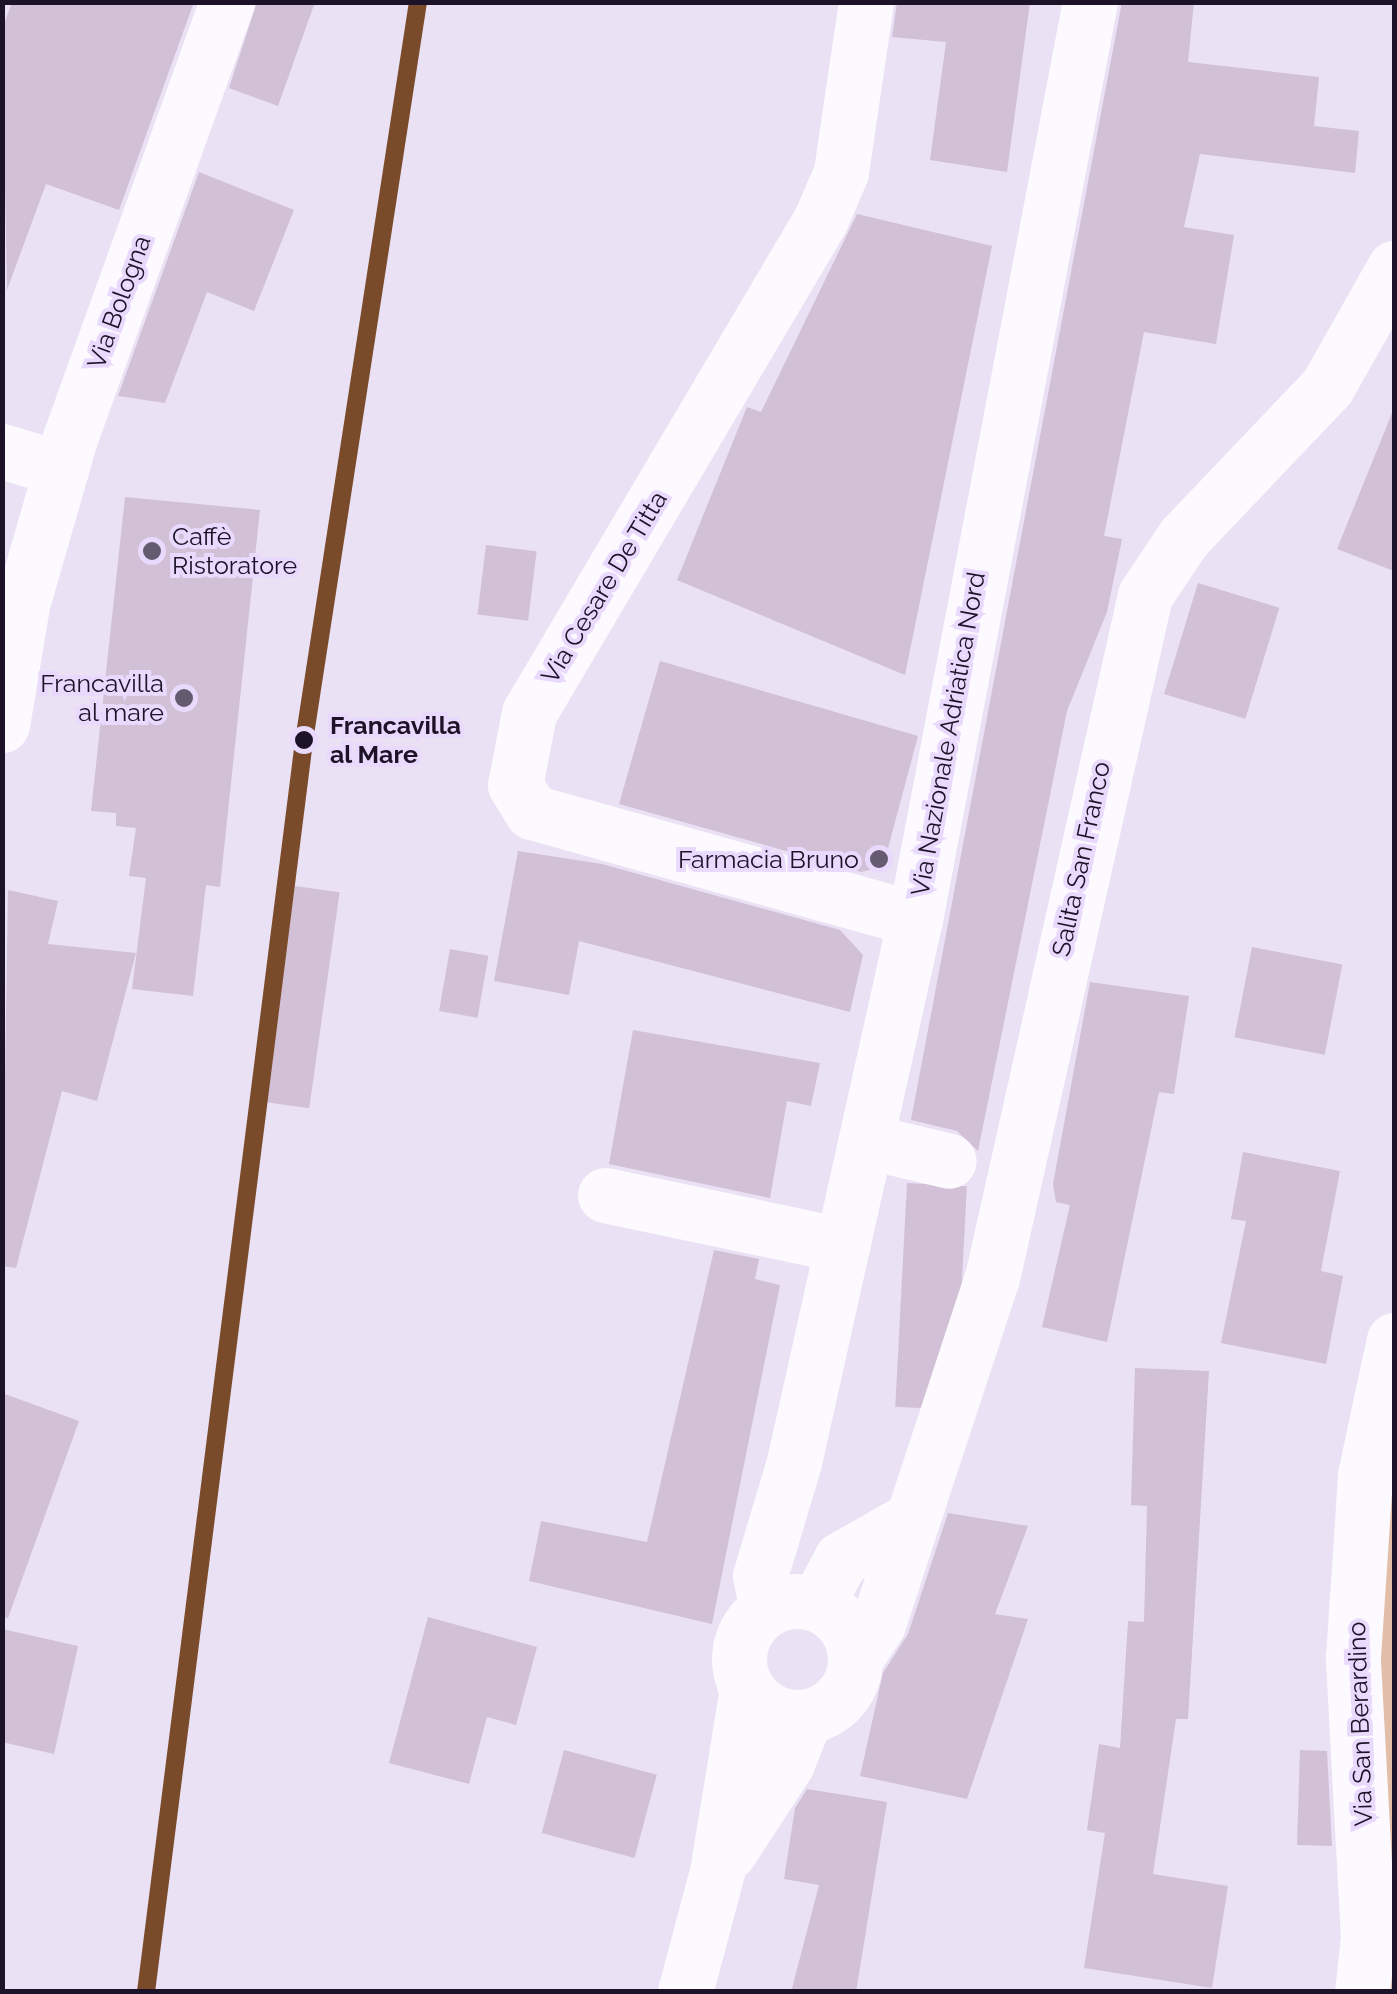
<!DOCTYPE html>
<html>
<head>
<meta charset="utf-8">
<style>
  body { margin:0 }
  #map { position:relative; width:1397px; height:1994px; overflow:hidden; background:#eae1f5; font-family:Raleway,sans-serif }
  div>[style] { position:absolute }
  .green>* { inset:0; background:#e2bea8 }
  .building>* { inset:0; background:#d1c0d6; transform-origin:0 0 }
  .minor>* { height:55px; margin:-27.5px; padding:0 27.5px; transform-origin:27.5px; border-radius:27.5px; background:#fcfafe }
  .major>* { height:55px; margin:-27.5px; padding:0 27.5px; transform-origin:27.5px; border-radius:27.5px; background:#fcfafe }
  .major>.ring { margin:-27.5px; padding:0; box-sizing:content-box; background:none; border:55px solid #fcfafe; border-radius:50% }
  .rail-1>* { height:18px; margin:-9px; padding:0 9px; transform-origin:9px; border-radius:9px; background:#7a4b2a }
  .dots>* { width:28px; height:28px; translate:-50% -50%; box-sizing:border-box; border:5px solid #e9d9fd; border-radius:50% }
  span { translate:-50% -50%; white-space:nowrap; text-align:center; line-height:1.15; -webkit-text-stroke:8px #e9d9fd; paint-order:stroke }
  .street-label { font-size:25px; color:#1d1328 }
  .poi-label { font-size:25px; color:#1d1328 }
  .left { translate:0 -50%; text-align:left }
  .right { translate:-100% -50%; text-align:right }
  .stop-label { font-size:25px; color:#1d1328; font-weight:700 }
  .frame { position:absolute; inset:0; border:5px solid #1d1328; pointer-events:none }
</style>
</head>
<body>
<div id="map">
  <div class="green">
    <i style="clip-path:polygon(1394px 1443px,1394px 1991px,1379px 1992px,1374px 1689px)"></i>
  </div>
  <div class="building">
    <i style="clip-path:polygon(12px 2px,194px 2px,119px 210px,46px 184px,7px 290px,2px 30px)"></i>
    <i style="clip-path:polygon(257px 2px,315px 2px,278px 106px,229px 88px)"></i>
    <i style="clip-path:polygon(897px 2px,1030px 2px,1007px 172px,930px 160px,946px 42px,892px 37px)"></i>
    <i style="clip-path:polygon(1122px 2px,1194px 2px,1188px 62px,1319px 77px,1314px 126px,1359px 131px,1355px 173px,1200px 154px,1184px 227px,1234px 235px,1216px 344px,1144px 332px,1104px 536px,1122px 539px,1107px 612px,1067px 711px,978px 1151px,957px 1131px,911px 1120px)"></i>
    <i style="clip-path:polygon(199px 172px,294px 210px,254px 311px,207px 292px,165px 403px,118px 396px)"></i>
    <i style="clip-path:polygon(857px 214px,992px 246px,905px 675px,677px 580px,747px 407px,761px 412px)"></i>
    <i style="clip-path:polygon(1394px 408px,1394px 571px,1337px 549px)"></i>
    <i style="clip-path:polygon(125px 497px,260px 510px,220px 887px,206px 885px,193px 996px,132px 989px,146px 878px,129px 876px,136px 828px,116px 826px,116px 813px,91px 811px)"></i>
    <i style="left:486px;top:545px;width:51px;height:70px;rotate:7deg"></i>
    <i style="left:1198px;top:583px;width:85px;height:116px;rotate:17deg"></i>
    <i style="clip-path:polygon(660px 661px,918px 736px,883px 867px,861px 872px,619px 804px)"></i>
    <i style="clip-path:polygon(518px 851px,602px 864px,840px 930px,863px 955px,850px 1012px,579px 941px,569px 995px,494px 981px)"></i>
    <i style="left:295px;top:886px;width:45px;height:218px;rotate:8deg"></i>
    <i style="clip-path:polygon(8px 890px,58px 901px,48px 944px,136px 953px,97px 1101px,62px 1091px,16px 1268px,2px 1266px)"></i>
    <i style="left:1252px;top:947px;width:92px;height:92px;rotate:11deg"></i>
    <i style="left:450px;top:949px;width:39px;height:63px;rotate:10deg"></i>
    <i style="clip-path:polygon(1090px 982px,1189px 996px,1174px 1094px,1159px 1092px,1107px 1342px,1042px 1327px,1070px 1205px,1056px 1202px,1053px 1184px)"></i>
    <i style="clip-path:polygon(633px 1030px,820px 1063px,811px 1106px,787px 1101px,770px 1198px,609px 1164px)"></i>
    <i style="clip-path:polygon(1243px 1152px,1340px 1171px,1321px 1271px,1343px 1276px,1326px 1364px,1221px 1343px,1246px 1221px,1231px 1219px)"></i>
    <i style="left:907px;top:1183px;width:60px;height:224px;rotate:3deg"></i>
    <i style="clip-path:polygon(714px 1250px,759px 1259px,755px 1279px,780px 1285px,712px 1624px,529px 1581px,541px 1521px,647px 1542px)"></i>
    <i style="clip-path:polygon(1135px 1368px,1209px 1371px,1188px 1719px,1176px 1719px,1153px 1874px,1228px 1886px,1212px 1988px,1084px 1968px,1105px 1833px,1087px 1830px,1099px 1744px,1120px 1748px,1128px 1621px,1144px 1622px,1147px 1506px,1131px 1505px)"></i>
    <i style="clip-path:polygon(2px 1393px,79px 1421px,8px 1618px,2px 1617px)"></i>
    <i style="clip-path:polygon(948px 1513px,1028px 1526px,995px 1614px,1028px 1619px,967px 1799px,860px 1776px,883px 1673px,908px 1634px)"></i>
    <i style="clip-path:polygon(428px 1617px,537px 1647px,516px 1725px,487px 1717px,469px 1784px,389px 1763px)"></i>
    <i style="clip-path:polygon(2px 1629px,78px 1646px,54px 1754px,2px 1742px)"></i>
    <i style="left:564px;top:1750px;width:96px;height:86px;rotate:15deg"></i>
    <i style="clip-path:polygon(1300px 1750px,1327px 1751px,1332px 1846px,1297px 1845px)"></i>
    <i style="clip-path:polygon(807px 1789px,887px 1802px,856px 1992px,791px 1992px,819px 1885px,784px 1879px,795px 1808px)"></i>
  </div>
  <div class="minor">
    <i style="left:866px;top:2px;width:172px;rotate:98.4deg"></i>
    <i style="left:841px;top:172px;width:51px;rotate:113.1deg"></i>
    <i style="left:821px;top:219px;width:574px;rotate:120.59deg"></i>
    <i style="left:529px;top:713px;width:73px;rotate:101deg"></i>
    <i style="left:515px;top:785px;width:32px;rotate:58deg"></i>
    <i style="left:532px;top:812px;width:398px;rotate:15.6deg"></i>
    <i style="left:2px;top:451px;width:62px;rotate:17deg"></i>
    <i style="left:2px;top:725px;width:122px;rotate:-80.5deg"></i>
    <i style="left:22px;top:605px;width:174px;rotate:-74deg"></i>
    <i style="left:70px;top:438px;width:463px;rotate:-70.2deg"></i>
    <i style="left:866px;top:1141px;width:85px;rotate:13.5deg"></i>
    <i style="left:605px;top:1195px;width:243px;rotate:11.9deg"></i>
    <i style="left:1362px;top:1992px;width:54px;rotate:-83.7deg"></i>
    <i style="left:1368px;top:1938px;width:281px;rotate:-93.1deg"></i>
    <i style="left:1353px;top:1657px;width:182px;rotate:-86.2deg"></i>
    <i style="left:1365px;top:1475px;width:138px;rotate:-77.9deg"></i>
  </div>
  <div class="major">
    <i class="ring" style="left:739px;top:1601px;width:61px;height:61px"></i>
    <i style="left:817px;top:1604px;width:51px;rotate:-61.9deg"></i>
    <i style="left:841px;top:1559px;width:77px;rotate:-29.6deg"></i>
    <i style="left:767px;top:1609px;width:34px;rotate:-102deg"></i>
    <i style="left:760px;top:1576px;width:119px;rotate:-73.4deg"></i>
    <i style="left:794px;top:1462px;width:556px;rotate:-77.44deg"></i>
    <i style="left:915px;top:919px;width:934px;rotate:-79.2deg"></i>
    <i style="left:855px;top:1659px;width:42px;rotate:-56.7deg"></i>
    <i style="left:878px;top:1624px;width:364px;rotate:-71.8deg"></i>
    <i style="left:992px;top:1278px;width:700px;rotate:-77.37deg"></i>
    <i style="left:1145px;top:595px;width:70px;rotate:-56.1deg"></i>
    <i style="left:1184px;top:537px;width:207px;rotate:-46.4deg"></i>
    <i style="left:1327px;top:387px;width:137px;rotate:-60.6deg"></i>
    <i style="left:729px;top:1852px;width:106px;rotate:-56.9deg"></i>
    <i style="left:787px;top:1763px;width:49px;rotate:-68.6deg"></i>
    <i style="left:685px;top:1992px;width:124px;rotate:-75.1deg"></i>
    <i style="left:717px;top:1872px;width:186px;rotate:-80.7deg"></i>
  </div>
  <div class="rail-1">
    <i style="left:146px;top:1992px;width:1261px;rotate:-82.8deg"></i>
    <i style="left:304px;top:741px;width:748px;rotate:-81.23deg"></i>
  </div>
  <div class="dots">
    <i style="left:152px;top:551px;background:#655b70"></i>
    <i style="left:184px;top:698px;background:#655b70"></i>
    <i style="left:304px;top:740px;background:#1d1328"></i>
    <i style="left:879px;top:859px;background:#655b70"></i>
  </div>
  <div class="street-label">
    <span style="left:119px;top:302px;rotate:-70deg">Via Bologna</span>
    <span style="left:604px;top:587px;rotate:-59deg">Via Cesare De Titta</span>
    <span style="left:948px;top:734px;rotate:-80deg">Via Nazionale Adriatica Nord</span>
    <span style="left:1081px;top:859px;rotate:-78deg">Salita San Franco</span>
    <span style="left:1360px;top:1724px;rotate:-92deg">Via San Berardino</span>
  </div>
  <div class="poi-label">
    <span class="left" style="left:172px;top:551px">Caffè<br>Ristoratore</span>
    <span class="right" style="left:164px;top:698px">Francavilla<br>al mare</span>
    <span class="right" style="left:859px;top:859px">Farmacia Bruno</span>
  </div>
  <div class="stop-label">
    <span class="left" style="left:330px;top:740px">Francavilla<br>al Mare</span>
  </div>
  <div class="frame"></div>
</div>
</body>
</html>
